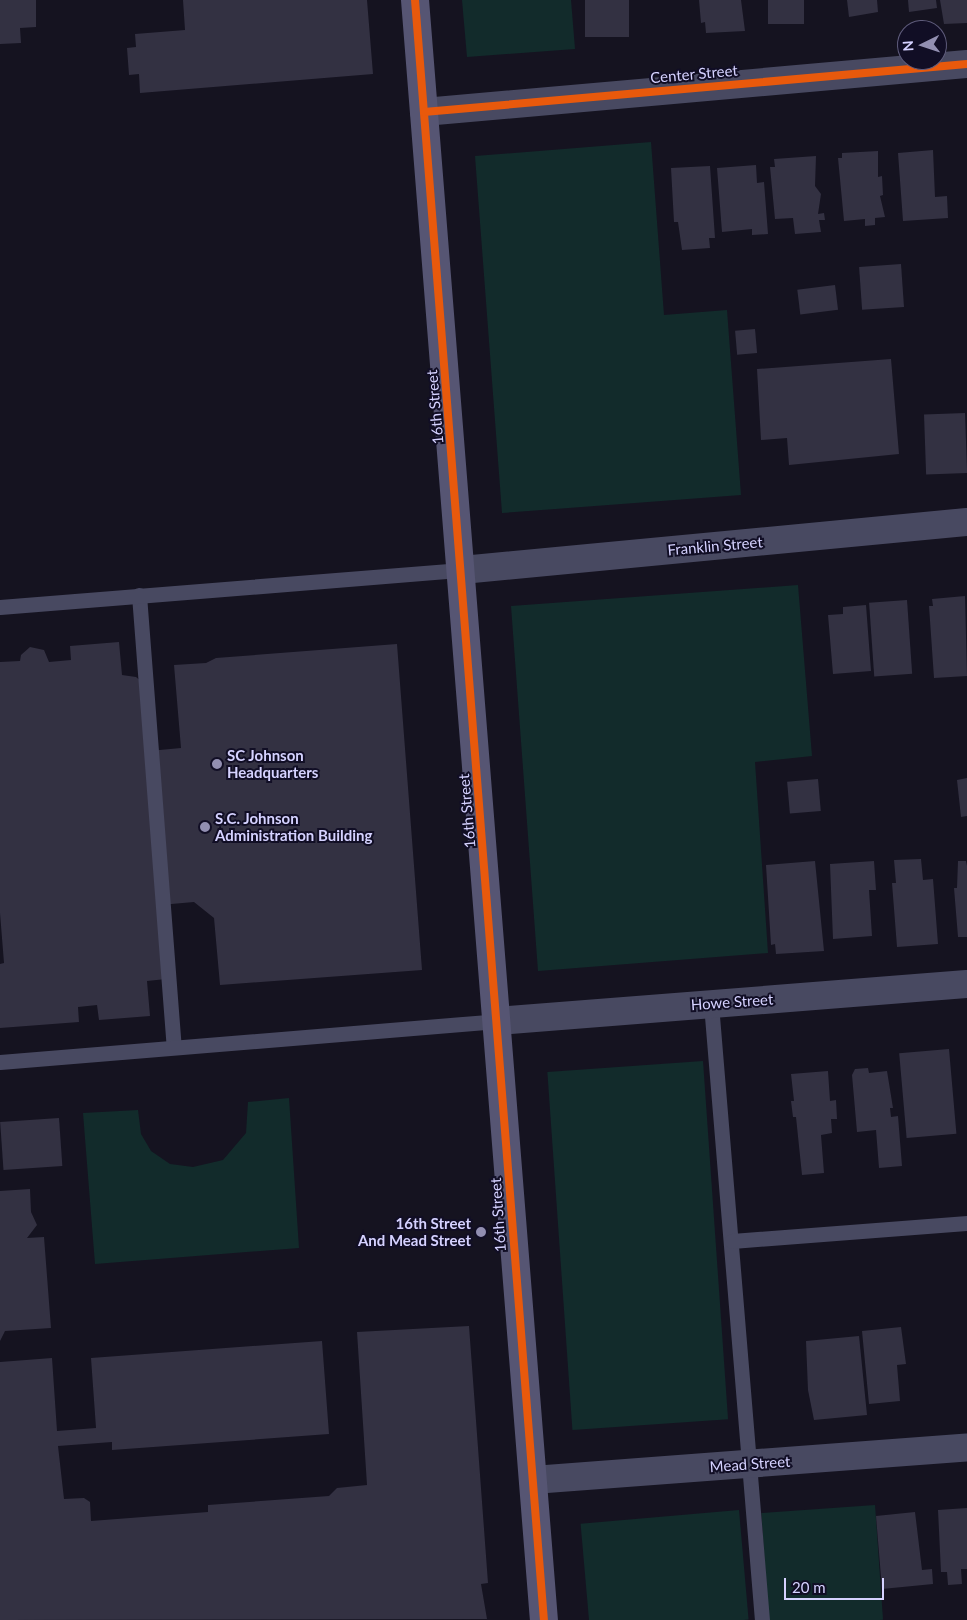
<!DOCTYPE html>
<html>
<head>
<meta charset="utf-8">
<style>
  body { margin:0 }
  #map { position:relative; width:967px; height:1620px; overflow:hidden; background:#151320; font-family:Lato,sans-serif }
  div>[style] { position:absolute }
  .green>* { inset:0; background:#122b2b; transform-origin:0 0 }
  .building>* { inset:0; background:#333142; transform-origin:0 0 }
  .lane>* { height:15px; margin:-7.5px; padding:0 7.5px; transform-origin:7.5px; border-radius:7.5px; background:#484961 }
  .street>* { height:28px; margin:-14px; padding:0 14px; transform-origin:14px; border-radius:14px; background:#484961 }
  .secondary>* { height:28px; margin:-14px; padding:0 14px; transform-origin:14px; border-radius:14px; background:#565573 }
  .cycleway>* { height:8px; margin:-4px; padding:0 4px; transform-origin:4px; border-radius:4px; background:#e8590c }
  .dots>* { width:14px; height:14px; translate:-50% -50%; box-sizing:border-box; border:2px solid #110e25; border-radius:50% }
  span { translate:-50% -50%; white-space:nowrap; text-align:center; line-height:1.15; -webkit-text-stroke:4px #110e25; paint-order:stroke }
  .street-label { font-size:15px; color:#d5d2ff }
  .poi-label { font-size:15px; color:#d5d2ff; font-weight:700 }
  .left { translate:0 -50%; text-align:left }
  .right { translate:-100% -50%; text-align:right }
  .north { position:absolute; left:897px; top:20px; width:50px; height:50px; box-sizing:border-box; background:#110e25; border:1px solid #5f5c7c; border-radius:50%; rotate:266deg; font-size:14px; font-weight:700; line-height:20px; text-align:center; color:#d5d2ff }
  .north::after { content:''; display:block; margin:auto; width:18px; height:22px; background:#928fb1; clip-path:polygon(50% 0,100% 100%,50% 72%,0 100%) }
  .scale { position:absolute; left:784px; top:1578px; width:100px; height:22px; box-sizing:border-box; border:2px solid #d5d2ff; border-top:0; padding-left:6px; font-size:15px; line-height:18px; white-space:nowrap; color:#d5d2ff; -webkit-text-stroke:4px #110e25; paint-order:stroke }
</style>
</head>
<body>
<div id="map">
  <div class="green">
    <i style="clip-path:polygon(462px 0,571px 0,575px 49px,467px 57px)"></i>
    <i style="clip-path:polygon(651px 142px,664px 315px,727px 310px,741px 495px,502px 513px,475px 156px)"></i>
    <i style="clip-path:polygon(798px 585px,812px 756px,755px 762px,768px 953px,538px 971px,511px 606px)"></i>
    <i style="left:703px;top:1061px;width:359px;height:156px;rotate:86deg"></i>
    <i style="clip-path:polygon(289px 1098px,299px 1248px,95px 1264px,83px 1113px,138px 1110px,141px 1134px,151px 1151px,170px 1164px,193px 1167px,223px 1160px,246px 1133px,248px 1102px)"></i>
    <i style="left:875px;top:1505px;width:115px;height:114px;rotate:86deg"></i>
    <i style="left:739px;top:1510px;width:110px;height:159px;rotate:85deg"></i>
  </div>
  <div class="building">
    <i style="clip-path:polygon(0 0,36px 0,36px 27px,20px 28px,21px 43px,0 44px)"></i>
    <i style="clip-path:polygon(183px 0,367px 0,373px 74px,140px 93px,139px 74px,129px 75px,127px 48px,136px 47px,135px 34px,185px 30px)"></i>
    <i style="left:585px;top:0;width:44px;height:37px"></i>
    <i style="clip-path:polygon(699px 0,741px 0,745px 31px,706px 33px,705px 22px,701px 23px)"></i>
    <i style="left:768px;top:0;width:36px;height:24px"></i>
    <i style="clip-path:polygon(847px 0,877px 0,878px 12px,849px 17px)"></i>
    <i style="clip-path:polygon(908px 0,936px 0,937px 8px,909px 12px)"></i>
    <i style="clip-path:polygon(940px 0,967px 0,967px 23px,944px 24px)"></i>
    <i style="clip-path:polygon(933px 150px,935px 197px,947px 196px,948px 218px,903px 221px,898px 153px)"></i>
    <i style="clip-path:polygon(878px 151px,878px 177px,882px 176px,883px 195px,880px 196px,885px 217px,875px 218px,875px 225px,865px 226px,865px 219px,844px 221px,838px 158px,842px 158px,842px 153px)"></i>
    <i style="clip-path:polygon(816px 156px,815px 186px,821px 194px,818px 214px,824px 213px,825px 220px,819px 220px,821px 232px,795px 234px,793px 218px,775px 219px,770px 167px,775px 167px,774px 159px)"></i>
    <i style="clip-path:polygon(756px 165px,757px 183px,764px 182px,768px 234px,752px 235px,752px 229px,722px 232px,717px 168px)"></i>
    <i style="clip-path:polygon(710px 166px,715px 238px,709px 238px,710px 248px,682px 250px,678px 222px,674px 222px,671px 168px)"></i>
    <i style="left:901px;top:264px;width:43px;height:42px;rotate:86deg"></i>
    <i style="left:835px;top:285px;width:25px;height:38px;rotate:83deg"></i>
    <i style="left:755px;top:329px;width:24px;height:20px;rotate:85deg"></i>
    <i style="clip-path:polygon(891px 359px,899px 454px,789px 465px,787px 438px,761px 440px,757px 369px)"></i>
    <i style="left:965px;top:413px;width:60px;height:41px;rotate:88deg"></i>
    <i style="clip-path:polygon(965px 596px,967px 676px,934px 678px,929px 606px,933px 606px,932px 599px)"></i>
    <i style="left:907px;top:600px;width:74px;height:38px;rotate:86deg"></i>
    <i style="clip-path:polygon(866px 605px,871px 671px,833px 674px,828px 615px,843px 614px,843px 607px)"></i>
    <i style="clip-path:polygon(119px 642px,122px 675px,136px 677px,142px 682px,149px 751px,181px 748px,174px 665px,206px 663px,216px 658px,397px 644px,422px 970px,220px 985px,214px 918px,194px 902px,160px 905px,166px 979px,147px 981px,150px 1016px,99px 1020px,97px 1005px,78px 1007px,79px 1022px,0 1028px,0 964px,4px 963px,0 913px,0 662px,20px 661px,21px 655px,30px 647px,44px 650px,49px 662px,71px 660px,70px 646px)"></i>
    <i style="clip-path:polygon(967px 778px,967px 816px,961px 817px,957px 780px)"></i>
    <i style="left:818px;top:779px;width:32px;height:31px;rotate:85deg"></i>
    <i style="clip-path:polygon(921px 859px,923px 880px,933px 879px,938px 944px,897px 947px,892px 883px,896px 883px,894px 860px)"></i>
    <i style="clip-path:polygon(815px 861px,824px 951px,776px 954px,775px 944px,771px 945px,766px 865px)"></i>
    <i style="clip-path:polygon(874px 861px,876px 890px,869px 890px,872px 936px,833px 939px,830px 864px)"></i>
    <i style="clip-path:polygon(958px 861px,966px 861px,967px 866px,967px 937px,958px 937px,954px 888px,957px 888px)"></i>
    <i style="left:949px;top:1049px;width:85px;height:50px;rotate:85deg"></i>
    <i style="clip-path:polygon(868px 1068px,869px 1073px,887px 1071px,893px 1108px,890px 1108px,891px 1117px,898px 1116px,902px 1166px,879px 1168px,876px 1130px,857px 1132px,852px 1075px,855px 1069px)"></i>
    <i style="clip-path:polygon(828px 1071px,830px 1101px,836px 1100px,837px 1119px,831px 1119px,832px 1133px,821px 1135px,824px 1173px,802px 1175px,796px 1117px,793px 1117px,791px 1101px,794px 1101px,791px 1074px)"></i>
    <i style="left:59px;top:1118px;width:48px;height:59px;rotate:86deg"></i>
    <i style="clip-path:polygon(30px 1189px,31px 1212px,37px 1225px,27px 1238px,44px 1237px,51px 1328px,5px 1331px,0 1341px,0 1191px)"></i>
    <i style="clip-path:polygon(469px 1326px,488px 1583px,481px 1584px,487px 1619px,0 1620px,0 1362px,52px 1358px,57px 1431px,96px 1428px,91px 1358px,322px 1341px,329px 1434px,112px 1450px,112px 1442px,58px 1446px,64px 1499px,84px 1498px,90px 1502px,91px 1521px,208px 1512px,208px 1505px,329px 1496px,337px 1488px,367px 1485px,357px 1332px)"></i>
    <i style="clip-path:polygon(901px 1327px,906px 1364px,897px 1365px,900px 1401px,869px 1404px,862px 1331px)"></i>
    <i style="clip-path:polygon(859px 1336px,867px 1415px,814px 1420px,808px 1390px,806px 1341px)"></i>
    <i style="clip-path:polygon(967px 1508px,967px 1569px,961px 1569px,962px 1584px,948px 1585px,947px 1572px,941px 1572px,938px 1510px)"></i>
    <i style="clip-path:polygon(915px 1512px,922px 1570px,932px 1569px,933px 1584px,882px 1589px,876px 1516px)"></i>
  </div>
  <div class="lane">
    <i style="left:139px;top:595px;width:453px;rotate:85.6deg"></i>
    <i style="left:0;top:607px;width:463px;rotate:-4.6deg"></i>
    <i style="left:711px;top:1004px;width:618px;rotate:85.27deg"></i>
    <i style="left:0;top:1062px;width:499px;rotate:-4.7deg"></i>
    <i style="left:732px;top:1241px;width:236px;rotate:-4.4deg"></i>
  </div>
  <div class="street">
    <i style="left:424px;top:112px;width:545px;rotate:-5.05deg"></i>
    <i style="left:462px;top:570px;width:507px;rotate:-5.43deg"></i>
    <i style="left:497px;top:1021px;width:471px;rotate:-4.5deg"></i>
    <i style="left:533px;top:1480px;width:435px;rotate:-4.3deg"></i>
  </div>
  <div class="secondary">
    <i style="left:415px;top:0;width:1625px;rotate:85.45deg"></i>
  </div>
  <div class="cycleway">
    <i style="left:415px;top:0;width:1625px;rotate:85.45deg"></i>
    <i style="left:424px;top:112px;width:545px;rotate:-5.05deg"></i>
  </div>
  <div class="dots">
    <i style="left:217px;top:764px;background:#928fb1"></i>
    <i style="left:205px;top:827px;background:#928fb1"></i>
    <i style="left:481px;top:1232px;background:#928fb1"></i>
  </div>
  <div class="street-label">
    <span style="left:694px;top:74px;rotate:-5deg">Center Street</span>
    <span style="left:435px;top:407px;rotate:-95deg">16th Street</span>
    <span style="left:715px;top:546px;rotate:-5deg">Franklin Street</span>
    <span style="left:467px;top:811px;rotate:-95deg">16th Street</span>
    <span style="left:732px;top:1002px;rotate:-4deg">Howe Street</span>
    <span style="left:498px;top:1215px;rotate:-94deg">16th Street</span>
    <span style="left:750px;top:1464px;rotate:-4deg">Mead Street</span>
  </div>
  <div class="poi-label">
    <span class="left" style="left:227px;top:764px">SC Johnson<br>Headquarters</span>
    <span class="left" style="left:215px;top:827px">S.C. Johnson<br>Administration Building</span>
    <span class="right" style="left:471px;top:1232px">16th Street<br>And Mead Street</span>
  </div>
  <div class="north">N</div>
  <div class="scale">20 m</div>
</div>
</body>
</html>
